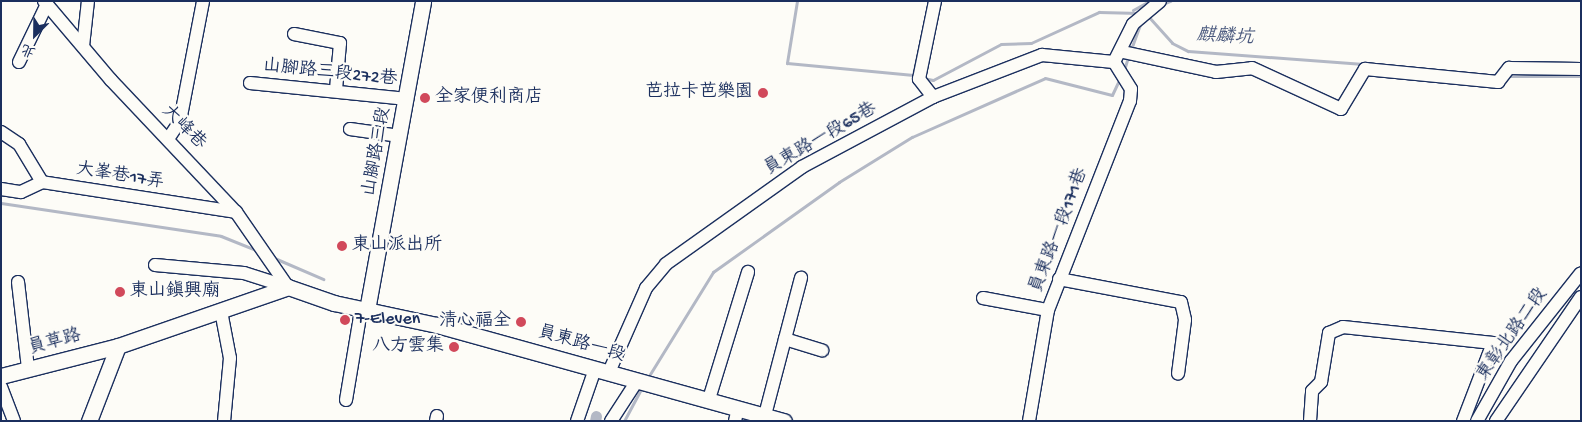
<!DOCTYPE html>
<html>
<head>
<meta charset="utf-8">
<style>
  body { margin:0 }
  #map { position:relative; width:1582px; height:422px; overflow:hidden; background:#fdfcf7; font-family:"Gochi Hand","LXGW WenKai TC",sans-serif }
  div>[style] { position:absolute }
  .stream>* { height:3px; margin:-1.5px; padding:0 1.5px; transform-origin:1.5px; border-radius:1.5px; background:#b3b8c5 }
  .canal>* { height:11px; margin:-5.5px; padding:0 5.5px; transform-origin:5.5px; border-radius:5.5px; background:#b3b8c5 }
  .roads { filter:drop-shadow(1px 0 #1b2f5e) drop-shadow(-1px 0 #1b2f5e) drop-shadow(0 1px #1b2f5e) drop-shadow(0 -1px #1b2f5e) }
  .minor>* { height:12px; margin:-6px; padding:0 6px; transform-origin:6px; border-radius:6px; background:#fdfcf7 }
  .major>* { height:15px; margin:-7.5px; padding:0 7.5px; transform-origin:7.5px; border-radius:7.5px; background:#fdfcf7 }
  .dots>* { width:14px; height:14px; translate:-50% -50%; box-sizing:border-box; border:2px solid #fdfcf7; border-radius:50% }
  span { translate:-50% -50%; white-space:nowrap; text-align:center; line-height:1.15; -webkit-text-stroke:4.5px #fdfcf7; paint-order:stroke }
  .street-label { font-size:18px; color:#1b2f5e }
  .poi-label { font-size:18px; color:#1b2f5e }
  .right { translate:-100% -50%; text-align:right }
  .left { translate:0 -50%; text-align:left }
  .water-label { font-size:19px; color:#49587d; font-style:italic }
  .frame { position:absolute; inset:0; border:2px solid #1b2f5e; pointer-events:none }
  .north { position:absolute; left:10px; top:10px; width:50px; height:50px; -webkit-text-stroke:4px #fdfcf7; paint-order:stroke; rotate:203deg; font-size:14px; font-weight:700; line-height:20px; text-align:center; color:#1b2f5e }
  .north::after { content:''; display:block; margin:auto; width:18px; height:22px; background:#1b2f5e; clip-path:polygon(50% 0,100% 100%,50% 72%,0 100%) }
</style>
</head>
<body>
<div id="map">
  <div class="stream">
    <i style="left:797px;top:1px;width:63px;rotate:99.2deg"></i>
    <i style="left:787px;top:63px;width:127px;rotate:5.4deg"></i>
    <i style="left:1162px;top:4px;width:9px;rotate:-21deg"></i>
    <i style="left:1133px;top:10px;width:18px;rotate:-29deg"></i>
    <i style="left:1148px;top:16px;width:36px;rotate:48deg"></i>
    <i style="left:1172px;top:43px;width:18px;rotate:27deg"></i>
    <i style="left:1188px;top:51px;width:176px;rotate:4.2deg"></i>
    <i style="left:1130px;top:52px;width:29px;rotate:-70deg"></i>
    <i style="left:1124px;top:70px;width:14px;rotate:-73deg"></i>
    <i style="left:917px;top:76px;width:4px;rotate:-166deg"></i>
    <i style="left:913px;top:75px;width:76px;rotate:-77.8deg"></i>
    <i style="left:1508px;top:76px;width:73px"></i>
    <i style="left:923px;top:78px;width:10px;rotate:11deg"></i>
    <i style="left:933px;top:80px;width:77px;rotate:-27.9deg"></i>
    <i style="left:1001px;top:44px;width:30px;rotate:-2deg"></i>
    <i style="left:1031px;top:43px;width:75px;rotate:-24.5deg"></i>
    <i style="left:1099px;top:12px;width:41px;rotate:1.4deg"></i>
    <i style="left:1px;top:203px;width:222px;rotate:8.5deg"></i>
    <i style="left:221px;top:236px;width:40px;rotate:22deg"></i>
    <i style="left:272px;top:257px;width:56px;rotate:23.3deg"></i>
    <i style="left:647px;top:379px;width:126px;rotate:-58.3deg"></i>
    <i style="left:713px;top:272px;width:155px;rotate:-35.5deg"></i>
    <i style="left:839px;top:182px;width:86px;rotate:-31.7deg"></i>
    <i style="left:912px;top:137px;width:145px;rotate:-23.9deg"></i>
    <i style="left:1045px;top:78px;width:69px;rotate:14.2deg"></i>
    <i style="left:1112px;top:95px;width:19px;rotate:-65deg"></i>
    <i style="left:624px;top:421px;width:40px;rotate:-62deg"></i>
  </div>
  <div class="canal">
    <i style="left:595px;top:421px;width:5px;rotate:-79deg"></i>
  </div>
  <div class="roads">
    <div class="minor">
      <i style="left:44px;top:1px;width:104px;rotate:49.7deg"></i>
      <i style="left:111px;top:80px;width:182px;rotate:46.6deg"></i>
      <i style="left:236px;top:212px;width:91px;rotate:55.3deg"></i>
      <i style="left:294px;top:34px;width:47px;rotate:11.1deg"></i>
      <i style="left:340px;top:43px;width:47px;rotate:94.9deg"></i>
      <i style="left:83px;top:46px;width:45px;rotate:-83.7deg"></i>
      <i style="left:1123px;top:52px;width:95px;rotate:12.1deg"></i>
      <i style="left:1216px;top:72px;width:36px;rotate:-6deg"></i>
      <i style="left:1252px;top:68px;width:98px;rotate:24.7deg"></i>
      <i style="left:1341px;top:109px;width:47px;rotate:-59deg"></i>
      <i style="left:1365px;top:69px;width:134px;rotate:5.6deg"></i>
      <i style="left:1498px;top:82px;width:18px;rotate:-52deg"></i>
      <i style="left:1509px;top:68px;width:72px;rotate:0.8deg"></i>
      <i style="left:19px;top:62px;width:64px;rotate:-64.2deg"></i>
      <i style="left:250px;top:83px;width:158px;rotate:5.8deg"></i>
      <i style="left:933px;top:97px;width:23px;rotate:-128deg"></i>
      <i style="left:919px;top:79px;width:80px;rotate:-78.4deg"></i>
      <i style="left:350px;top:129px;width:50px;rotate:8deg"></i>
      <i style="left:1px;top:132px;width:22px;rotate:34deg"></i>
      <i style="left:19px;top:144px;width:44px;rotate:58.8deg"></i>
      <i style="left:168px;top:139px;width:22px;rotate:-56deg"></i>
      <i style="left:180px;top:121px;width:122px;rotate:-79.1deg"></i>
      <i style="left:1px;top:189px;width:20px;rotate:9deg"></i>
      <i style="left:21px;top:192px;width:23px;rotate:-25deg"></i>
      <i style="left:42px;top:182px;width:196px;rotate:8.8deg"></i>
      <i style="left:155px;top:265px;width:89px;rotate:5.1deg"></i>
      <i style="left:244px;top:273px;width:46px;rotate:17.7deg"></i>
      <i style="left:1059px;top:279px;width:124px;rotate:10.7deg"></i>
      <i style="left:1181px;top:302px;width:18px;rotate:77deg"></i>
      <i style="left:1185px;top:320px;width:54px;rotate:97.4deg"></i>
      <i style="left:18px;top:282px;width:88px;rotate:83.4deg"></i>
      <i style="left:983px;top:298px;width:66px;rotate:10.5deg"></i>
      <i style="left:221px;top:311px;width:48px;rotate:79.2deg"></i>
      <i style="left:230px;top:358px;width:63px;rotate:95.4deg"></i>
      <i style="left:785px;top:339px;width:39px;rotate:17deg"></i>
      <i style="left:609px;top:372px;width:92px;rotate:-66.2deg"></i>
      <i style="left:646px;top:288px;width:31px;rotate:-50deg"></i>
      <i style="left:666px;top:264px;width:167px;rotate:-35.5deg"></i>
      <i style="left:802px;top:167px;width:149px;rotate:-28.1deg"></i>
      <i style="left:933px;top:97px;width:117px;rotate:-21.1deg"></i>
      <i style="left:1042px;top:55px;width:72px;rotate:5.6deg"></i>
      <i style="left:1114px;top:62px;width:42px;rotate:-63.4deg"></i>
      <i style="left:1133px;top:24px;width:35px;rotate:-40deg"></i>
      <i style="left:1px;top:387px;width:36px;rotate:69deg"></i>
      <i style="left:709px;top:399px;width:133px;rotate:-72.9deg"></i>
      <i style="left:346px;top:400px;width:85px;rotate:-80.5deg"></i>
      <i style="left:360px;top:316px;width:9px;rotate:-41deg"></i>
      <i style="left:765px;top:415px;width:142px;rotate:-75.3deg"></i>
      <i style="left:436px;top:421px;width:5px;rotate:-79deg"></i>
      <i style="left:577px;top:421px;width:55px;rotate:-70.9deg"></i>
      <i style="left:611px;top:421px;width:48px;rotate:-57deg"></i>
      <i style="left:735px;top:421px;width:13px;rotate:-77deg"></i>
      <i style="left:1029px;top:421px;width:113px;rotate:-80.3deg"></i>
      <i style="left:1048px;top:310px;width:225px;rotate:-68.6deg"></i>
      <i style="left:1130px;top:101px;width:12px;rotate:-85deg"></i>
      <i style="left:1131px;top:89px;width:32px;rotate:-122deg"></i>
      <i style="left:1310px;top:421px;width:30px;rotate:-86deg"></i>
      <i style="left:1312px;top:391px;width:13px;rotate:-45deg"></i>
      <i style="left:1321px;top:382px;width:50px;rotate:-80.7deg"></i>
      <i style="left:1329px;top:333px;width:15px;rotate:-23deg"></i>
      <i style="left:1343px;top:327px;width:151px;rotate:6.1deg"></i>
      <i style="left:1493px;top:343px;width:84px;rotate:111deg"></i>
      <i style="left:1477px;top:421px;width:69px;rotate:-60.5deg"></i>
      <i style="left:1511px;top:361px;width:112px;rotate:-51.5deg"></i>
      <i style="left:1496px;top:421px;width:150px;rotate:-55.6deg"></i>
    </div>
    <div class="major">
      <i style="left:367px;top:310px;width:314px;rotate:-79.7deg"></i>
      <i style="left:1px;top:376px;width:121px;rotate:-14.4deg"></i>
      <i style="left:118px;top:346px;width:180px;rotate:-19.1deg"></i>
      <i style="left:288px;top:287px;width:49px;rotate:19.2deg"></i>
      <i style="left:334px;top:303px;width:105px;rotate:12.1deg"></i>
      <i style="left:437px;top:325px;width:360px;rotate:15.5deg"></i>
      <i style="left:89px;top:421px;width:80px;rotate:-68.9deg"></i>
    </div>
  </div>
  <div class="dots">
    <i style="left:763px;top:93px;background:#d1495b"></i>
    <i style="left:425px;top:98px;background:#d1495b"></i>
    <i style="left:342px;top:246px;background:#d1495b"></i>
    <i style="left:120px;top:292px;background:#d1495b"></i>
    <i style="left:345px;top:320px;background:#d1495b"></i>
    <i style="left:521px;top:322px;background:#d1495b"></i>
    <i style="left:454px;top:347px;background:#d1495b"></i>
  </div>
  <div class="street-label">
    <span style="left:330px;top:74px;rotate:6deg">山腳路三段272巷</span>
    <span style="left:183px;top:128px;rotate:45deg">大峰巷</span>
    <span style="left:821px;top:140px;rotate:-30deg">員東路一段65巷</span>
    <span style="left:378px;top:152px;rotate:-80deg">山腳路三段</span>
    <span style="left:120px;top:177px;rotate:9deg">大峯巷17弄</span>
    <span style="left:1060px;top:231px;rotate:-69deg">員東路一段171巷</span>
    <span style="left:1513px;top:335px;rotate:-55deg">東彰北路二段</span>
    <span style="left:55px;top:343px;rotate:-15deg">員草路</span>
    <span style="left:581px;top:345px;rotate:16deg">員東路一段</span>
  </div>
  <div class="poi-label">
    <span class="right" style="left:753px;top:93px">芭拉卡芭樂園</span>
    <span class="left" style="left:435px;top:98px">全家便利商店</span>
    <span class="left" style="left:352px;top:246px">東山派出所</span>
    <span class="left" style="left:130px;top:292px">東山鎮興廟</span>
    <span class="left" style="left:355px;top:320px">7-Eleven</span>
    <span class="right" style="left:511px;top:322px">清心福全</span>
    <span class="right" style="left:444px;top:347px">八方雲集</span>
  </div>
  <div class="water-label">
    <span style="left:1225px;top:38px;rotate:3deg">麒麟坑</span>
  </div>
  <div class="frame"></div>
  <div class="north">北</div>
</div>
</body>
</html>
